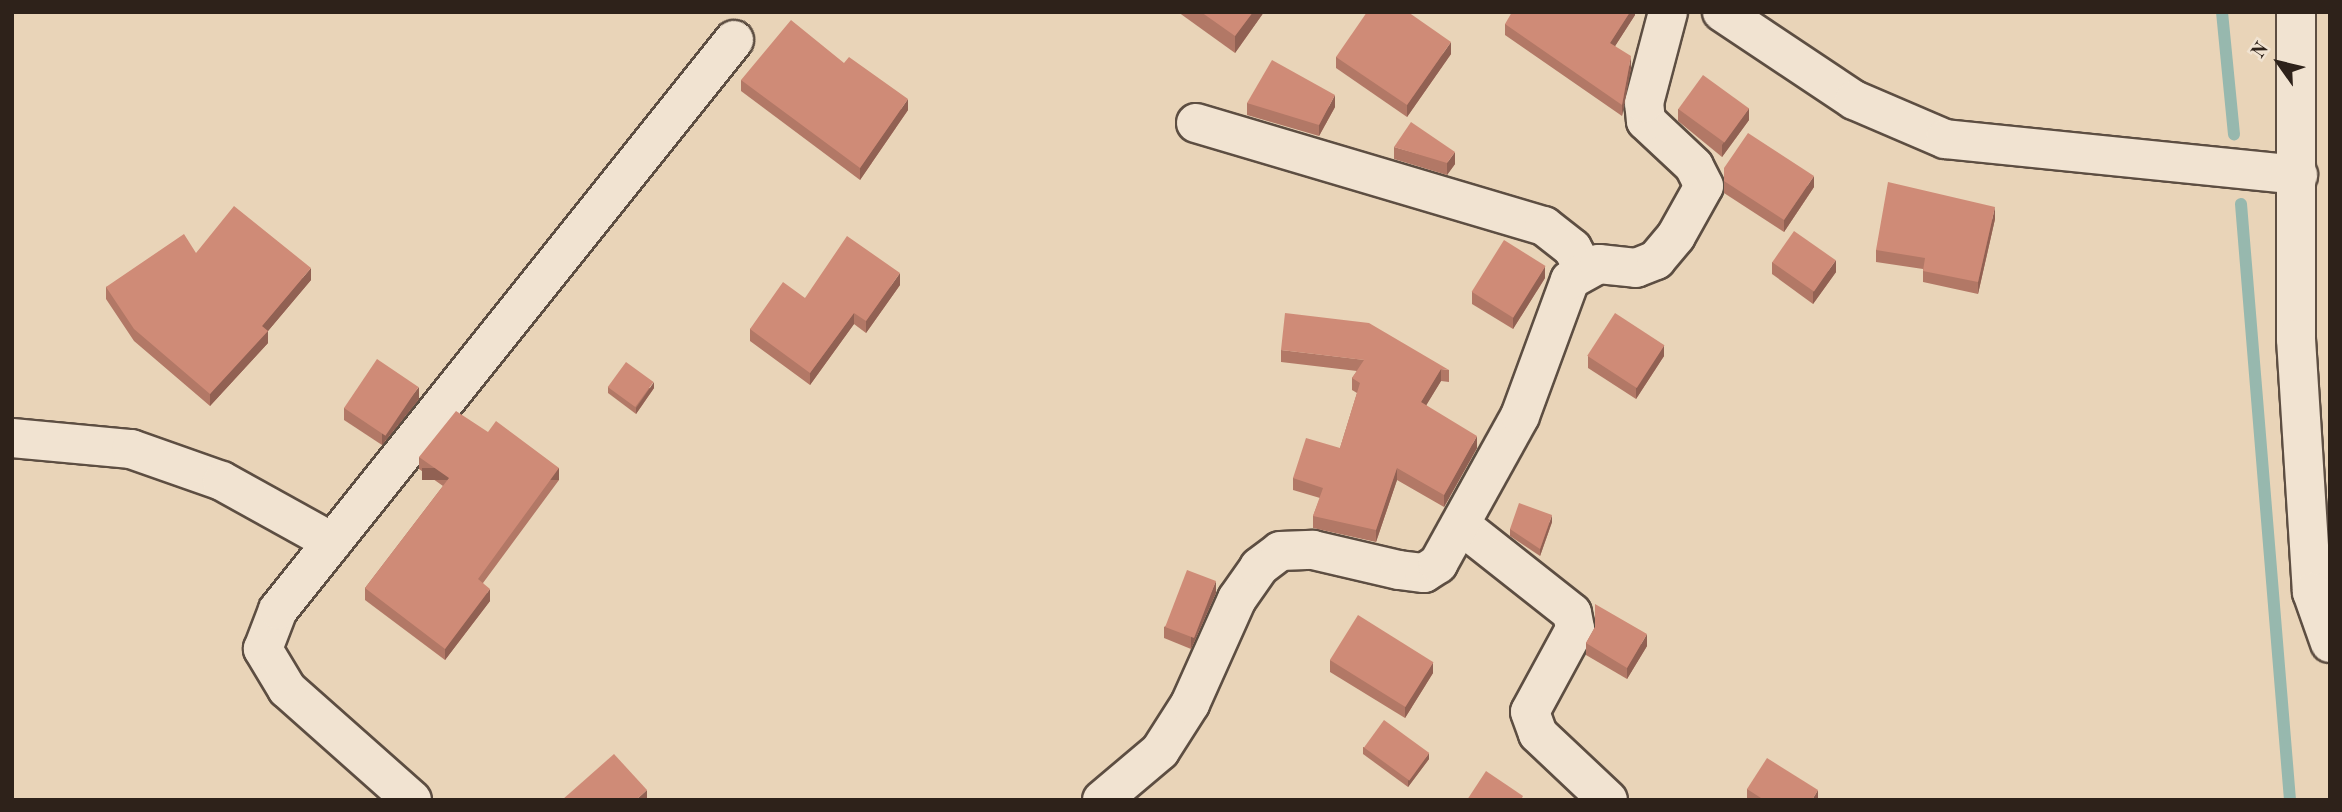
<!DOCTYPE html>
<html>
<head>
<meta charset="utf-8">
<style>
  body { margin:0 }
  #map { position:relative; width:2342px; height:812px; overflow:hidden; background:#e9d4b8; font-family:"Old Standard TT",serif }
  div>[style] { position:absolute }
  .stream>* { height:12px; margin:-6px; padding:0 6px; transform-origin:6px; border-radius:6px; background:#97b8ae }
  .roads { filter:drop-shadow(2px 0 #5d4e42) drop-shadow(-2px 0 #5d4e42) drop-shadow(0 2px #5d4e42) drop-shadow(0 -2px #5d4e42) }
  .minor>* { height:38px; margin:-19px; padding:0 19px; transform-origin:19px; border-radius:19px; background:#f1e3d1 }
  .wall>* { inset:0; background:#b27866 }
  .shaded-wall>* { inset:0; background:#916153; transform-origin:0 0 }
  .building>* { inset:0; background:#cf8b77; transform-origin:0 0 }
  span { translate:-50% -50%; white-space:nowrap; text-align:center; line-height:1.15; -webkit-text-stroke:6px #f1e3d1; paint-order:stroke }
  .frame { position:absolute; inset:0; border:14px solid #2e221a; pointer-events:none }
  .north { position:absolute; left:2244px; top:28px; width:70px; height:70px; -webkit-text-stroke:5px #f1e3d1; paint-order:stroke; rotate:304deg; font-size:19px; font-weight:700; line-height:28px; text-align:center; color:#2e221a }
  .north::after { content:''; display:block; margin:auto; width:24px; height:32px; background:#2e221a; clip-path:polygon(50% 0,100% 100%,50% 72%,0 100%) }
</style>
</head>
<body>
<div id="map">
  <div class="stream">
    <i style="left:2222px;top:12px;width:123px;rotate:84.4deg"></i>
    <i style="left:2241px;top:204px;width:598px;rotate:85.3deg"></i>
  </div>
  <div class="roads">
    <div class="minor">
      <i style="left:1722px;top:12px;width:159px;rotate:33.7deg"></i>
      <i style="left:1854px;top:100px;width:99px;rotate:23.2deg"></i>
      <i style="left:1945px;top:139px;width:355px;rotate:5.8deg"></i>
      <i style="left:2296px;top:12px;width:327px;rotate:90deg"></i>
      <i style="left:2296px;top:339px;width:254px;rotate:86.4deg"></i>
      <i style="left:2312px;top:592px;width:54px;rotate:70.6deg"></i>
      <i style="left:1196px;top:123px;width:363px;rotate:16.5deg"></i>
      <i style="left:1544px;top:226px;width:36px;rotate:38deg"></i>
      <i style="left:1572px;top:248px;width:24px;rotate:60deg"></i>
      <i style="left:12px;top:438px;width:120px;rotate:5.3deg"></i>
      <i style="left:131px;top:449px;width:96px;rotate:19.4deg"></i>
      <i style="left:222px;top:481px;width:126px;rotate:29deg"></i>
      <i style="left:1462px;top:526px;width:140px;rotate:38.3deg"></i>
      <i style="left:1572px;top:613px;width:16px;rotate:79deg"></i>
      <i style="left:1575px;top:629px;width:94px;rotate:118.5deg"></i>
      <i style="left:1530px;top:712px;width:23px;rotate:70deg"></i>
      <i style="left:1538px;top:734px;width:96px;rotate:43.3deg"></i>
      <i style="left:412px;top:800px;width:167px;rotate:-138.4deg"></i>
      <i style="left:287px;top:689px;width:47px;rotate:-121deg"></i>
      <i style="left:263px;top:649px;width:42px;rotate:-69deg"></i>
      <i style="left:278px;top:610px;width:730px;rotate:-51.34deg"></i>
      <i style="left:1102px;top:800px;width:76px;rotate:-40.2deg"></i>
      <i style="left:1160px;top:751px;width:56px;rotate:-57.4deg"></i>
      <i style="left:1190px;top:704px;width:115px;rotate:-65.9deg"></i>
      <i style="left:1237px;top:599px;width:39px;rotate:-55deg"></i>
      <i style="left:1259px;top:567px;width:26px;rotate:-37deg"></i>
      <i style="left:1280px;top:551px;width:33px;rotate:-2deg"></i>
      <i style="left:1313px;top:550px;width:88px;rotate:13.1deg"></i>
      <i style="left:1399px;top:570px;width:25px;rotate:7deg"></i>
      <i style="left:1424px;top:573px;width:17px;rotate:-33deg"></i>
      <i style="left:1438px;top:564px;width:169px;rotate:-61deg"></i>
      <i style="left:1520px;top:416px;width:145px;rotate:-69.8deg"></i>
      <i style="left:1570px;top:280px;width:33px;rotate:-29deg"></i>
      <i style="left:1599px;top:264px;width:37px;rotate:6deg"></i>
      <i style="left:1636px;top:268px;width:22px;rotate:-22deg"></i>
      <i style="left:1656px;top:260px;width:31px;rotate:-50deg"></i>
      <i style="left:1676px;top:236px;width:57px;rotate:-60.8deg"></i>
      <i style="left:1704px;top:186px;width:22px;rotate:-117deg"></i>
      <i style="left:1694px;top:166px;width:66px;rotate:-136.8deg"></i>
      <i style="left:1646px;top:121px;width:18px;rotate:-96deg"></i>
      <i style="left:1644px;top:103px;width:94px;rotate:-75.2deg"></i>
    </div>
  </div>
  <div class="wall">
    <i style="clip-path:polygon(1178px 12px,1264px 12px,1235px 53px)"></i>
    <i style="clip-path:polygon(1635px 12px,1635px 15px,1615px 46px,1631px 68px,1622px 116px,1505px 35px,1505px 24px)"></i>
    <i style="clip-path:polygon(1451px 54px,1407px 117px,1336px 68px,1336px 57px)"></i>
    <i style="clip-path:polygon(741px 80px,908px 110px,860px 180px,741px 91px)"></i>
    <i style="clip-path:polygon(1247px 103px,1335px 107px,1319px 136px,1247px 115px)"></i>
    <i style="clip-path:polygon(1678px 109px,1749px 120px,1722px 157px,1678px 121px)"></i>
    <i style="clip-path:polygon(1394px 147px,1455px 164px,1447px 175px,1394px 159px)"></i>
    <i style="clip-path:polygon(1724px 168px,1814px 187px,1784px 232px,1724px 193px)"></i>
    <i style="clip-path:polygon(1995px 219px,1978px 294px,1923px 282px,1923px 269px,1876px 262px,1876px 250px)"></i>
    <i style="clip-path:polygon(196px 253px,311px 280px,268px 331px,268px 343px,210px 406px,134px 341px,106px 299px,106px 287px)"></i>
    <i style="clip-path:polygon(1772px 262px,1836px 272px,1813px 304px,1772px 274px)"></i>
    <i style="clip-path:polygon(1545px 278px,1513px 329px,1472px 304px,1472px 292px)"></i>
    <i style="clip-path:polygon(900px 285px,866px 333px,854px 324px,810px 385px,750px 341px,750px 329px,805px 298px)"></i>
    <i style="clip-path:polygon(1281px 350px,1449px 370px,1449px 382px,1441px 381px,1426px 405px,1477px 448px,1444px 507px,1397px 480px,1376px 542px,1313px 528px,1313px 516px,1320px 498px,1293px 490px,1293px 478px,1340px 448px,1357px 393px,1352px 390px,1352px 378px,1357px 371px,1281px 362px)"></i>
    <i style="clip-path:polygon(1588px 356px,1664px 356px,1636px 399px,1588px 368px)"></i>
    <i style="clip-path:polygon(608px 387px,654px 388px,636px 414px,608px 393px)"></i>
    <i style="clip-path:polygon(419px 399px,382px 445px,344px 420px,344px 408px)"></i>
    <i style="clip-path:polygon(419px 457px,559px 480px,483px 583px,490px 601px,445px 660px,365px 600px,365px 588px,443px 486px,419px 469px)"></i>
    <i style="clip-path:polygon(1552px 522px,1540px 556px,1510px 536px,1510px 529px)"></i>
    <i style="clip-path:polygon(1216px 593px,1191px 649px,1164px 638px,1164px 627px)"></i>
    <i style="clip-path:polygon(1595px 627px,1647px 646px,1627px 679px,1586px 655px,1586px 643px)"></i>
    <i style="clip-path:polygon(1330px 660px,1433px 673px,1405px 718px,1330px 672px)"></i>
    <i style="clip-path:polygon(1363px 747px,1429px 759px,1408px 787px,1363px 754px)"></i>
    <i style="clip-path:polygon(1747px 789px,1818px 800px,1747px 800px)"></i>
  </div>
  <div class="shaded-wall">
    <i style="clip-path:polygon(1253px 12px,1264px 12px,1235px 53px,1235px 36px)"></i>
    <i style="clip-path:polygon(1630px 12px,1635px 12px,1635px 15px,1610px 54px,1610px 43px)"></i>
    <i style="clip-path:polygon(1451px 42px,1451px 54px,1407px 117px,1407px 105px)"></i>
    <i style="clip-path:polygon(1631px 56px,1631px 68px,1622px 116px,1622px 105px)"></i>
    <i style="clip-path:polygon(1335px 95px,1335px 107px,1319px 136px,1319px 125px)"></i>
    <i style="clip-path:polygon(908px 99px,908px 110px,860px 180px,860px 168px)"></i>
    <i style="clip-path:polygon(1749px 108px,1749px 120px,1722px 157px,1722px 145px)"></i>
    <i style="clip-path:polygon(1455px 152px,1455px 164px,1447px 175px,1447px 163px)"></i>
    <i style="clip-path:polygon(1814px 176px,1814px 187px,1784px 232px,1784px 220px)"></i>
    <i style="clip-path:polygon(1995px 207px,1995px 219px,1978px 294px,1978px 282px)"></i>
    <i style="clip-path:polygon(1836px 260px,1836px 272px,1813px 304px,1813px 292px)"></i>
    <i style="clip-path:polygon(1545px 266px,1545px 278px,1513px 329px,1513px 317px)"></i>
    <i style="clip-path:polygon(311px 268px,311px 280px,268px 331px,268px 343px,210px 406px,210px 394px,262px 326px)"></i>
    <i style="clip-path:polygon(900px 273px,900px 285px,866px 333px,866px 321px)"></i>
    <i style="clip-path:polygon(854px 313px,854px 324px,810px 385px,810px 373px)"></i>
    <i style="clip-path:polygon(1664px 345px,1664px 356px,1636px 399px,1636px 387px)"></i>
    <i style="clip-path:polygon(1441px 369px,1441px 381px,1421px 414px,1421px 402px)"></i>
    <i style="clip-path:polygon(654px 382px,654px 388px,636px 414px,636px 408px)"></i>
    <i style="clip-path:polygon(419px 387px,419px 399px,382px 445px,382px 433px)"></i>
    <i style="clip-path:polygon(1477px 436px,1477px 448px,1444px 507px,1444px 495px)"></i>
    <i style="left:559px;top:468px;width:12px;height:137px;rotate:90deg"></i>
    <i style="clip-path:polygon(1397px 468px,1397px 480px,1376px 542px,1376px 530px)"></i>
    <i style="clip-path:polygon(1552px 515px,1552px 522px,1540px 556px,1540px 549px)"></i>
    <i style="clip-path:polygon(1216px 581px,1216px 593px,1191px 649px,1191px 637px)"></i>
    <i style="clip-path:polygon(490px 589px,490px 601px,445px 660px,445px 649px)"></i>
    <i style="clip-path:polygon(1647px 634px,1647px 646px,1627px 679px,1627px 668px)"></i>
    <i style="clip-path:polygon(1433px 662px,1433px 673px,1405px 718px,1405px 706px)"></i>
    <i style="clip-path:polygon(1429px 753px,1429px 759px,1408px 787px,1408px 781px)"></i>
    <i style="clip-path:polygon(647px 790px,647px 800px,636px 800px)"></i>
    <i style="clip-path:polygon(1818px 790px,1818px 800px,1812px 800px)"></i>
  </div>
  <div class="building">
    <i style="clip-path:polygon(1201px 12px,1253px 12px,1235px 36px)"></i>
    <i style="clip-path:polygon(1367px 12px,1408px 12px,1451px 42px,1407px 105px,1336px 57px)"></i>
    <i style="clip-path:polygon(1512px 12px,1630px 12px,1610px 43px,1631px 56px,1622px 105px,1505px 24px)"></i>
    <i style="clip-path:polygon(791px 20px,844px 63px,849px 57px,908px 99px,860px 168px,741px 80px)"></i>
    <i style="clip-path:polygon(1272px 60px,1335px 95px,1319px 125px,1247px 103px)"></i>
    <i style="left:1703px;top:75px;width:57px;height:42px;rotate:36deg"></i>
    <i style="clip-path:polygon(1411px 122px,1455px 152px,1447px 163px,1394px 147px)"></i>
    <i style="clip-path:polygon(1748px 133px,1814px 176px,1784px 220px,1724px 181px,1724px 168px)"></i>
    <i style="clip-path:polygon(1888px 182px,1995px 207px,1978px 282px,1923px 271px,1925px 258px,1876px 250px)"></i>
    <i style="clip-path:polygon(234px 206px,311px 268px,262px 326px,268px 331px,210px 394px,134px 329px,106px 287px,184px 234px,196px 253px)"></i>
    <i style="left:1794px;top:231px;width:51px;height:38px;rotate:35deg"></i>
    <i style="clip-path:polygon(847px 236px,900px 273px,866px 321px,854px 313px,810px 373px,750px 329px,783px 282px,805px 298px)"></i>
    <i style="left:1504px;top:240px;width:49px;height:61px;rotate:32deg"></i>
    <i style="clip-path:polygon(1285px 313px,1369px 323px,1449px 370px,1441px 369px,1421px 402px,1477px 436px,1444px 495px,1397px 468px,1376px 530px,1313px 516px,1323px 488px,1293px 478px,1306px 438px,1340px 448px,1360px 383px,1352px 378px,1364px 360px,1281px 350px)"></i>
    <i style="left:1615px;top:313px;width:59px;height:51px;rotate:33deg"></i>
    <i style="left:377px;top:359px;width:50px;height:59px;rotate:34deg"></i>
    <i style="left:626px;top:362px;width:34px;height:31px;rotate:36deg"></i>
    <i style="clip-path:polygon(456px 411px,488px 432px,496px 421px,559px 468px,478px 579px,490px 589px,445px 649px,365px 588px,449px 478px,419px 457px)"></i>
    <i style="clip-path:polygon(1519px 503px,1552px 515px,1540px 549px,1510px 529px)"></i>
    <i style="left:1187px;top:570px;width:31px;height:61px;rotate:21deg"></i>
    <i style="clip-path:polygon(1595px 604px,1647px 634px,1627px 668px,1586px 643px,1595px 627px)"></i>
    <i style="left:1358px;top:615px;width:89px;height:53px;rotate:32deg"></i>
    <i style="left:1384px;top:720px;width:56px;height:34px;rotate:36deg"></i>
    <i style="clip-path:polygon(614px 754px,647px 790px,636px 800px,562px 800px)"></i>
    <i style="clip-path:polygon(1767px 758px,1818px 790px,1812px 800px,1764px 800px,1747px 789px)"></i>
    <i style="clip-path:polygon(1486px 771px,1523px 796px,1521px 800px,1467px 800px)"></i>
  </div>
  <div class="frame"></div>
  <div class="north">N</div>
</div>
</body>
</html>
